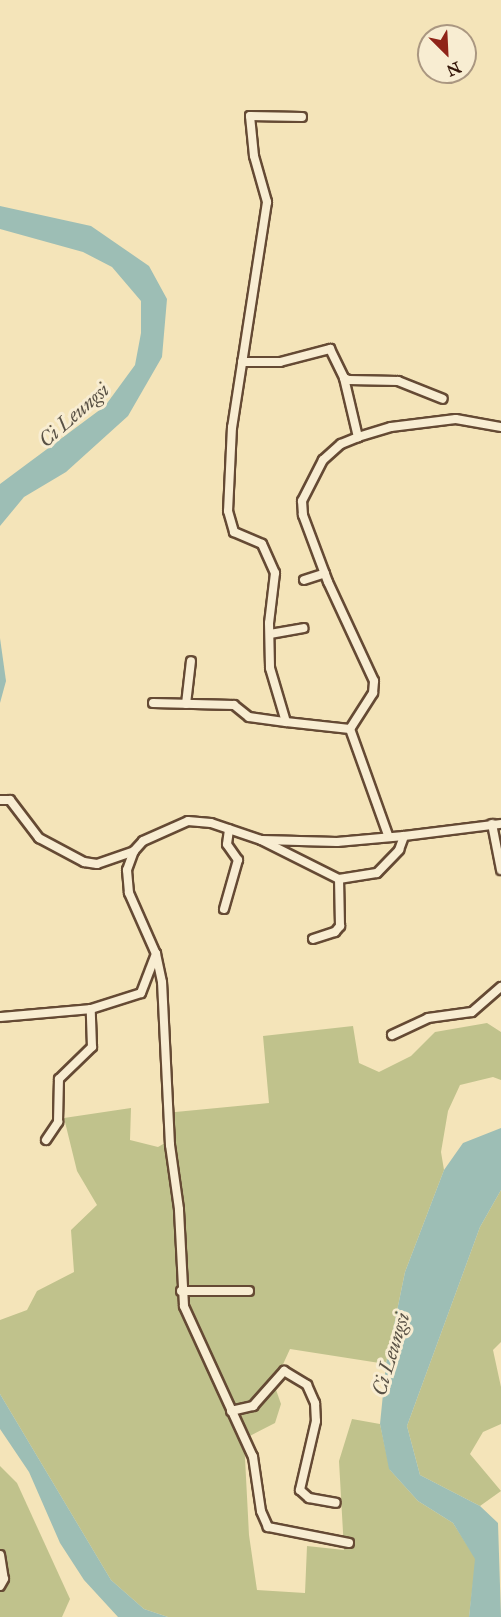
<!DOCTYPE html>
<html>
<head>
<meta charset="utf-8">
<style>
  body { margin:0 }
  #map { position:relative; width:501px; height:1617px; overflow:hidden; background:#f4e4b9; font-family:"IM FELL Great Primer",serif }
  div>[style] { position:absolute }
  .green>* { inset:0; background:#c0c28c }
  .water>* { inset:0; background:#9dbeb5 }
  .roads { filter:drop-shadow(2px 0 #654a34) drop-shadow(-2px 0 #654a34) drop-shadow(0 2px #654a34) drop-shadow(0 -2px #654a34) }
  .minor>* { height:8px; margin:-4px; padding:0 4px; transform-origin:4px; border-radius:4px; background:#f8edd2 }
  span { translate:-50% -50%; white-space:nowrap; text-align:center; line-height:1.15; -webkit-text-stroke:6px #f8edd2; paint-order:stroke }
  .water-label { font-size:20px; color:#595145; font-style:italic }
  .north { position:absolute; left:417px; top:24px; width:60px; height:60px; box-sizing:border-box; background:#f8edd2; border:2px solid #aa9781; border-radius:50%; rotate:156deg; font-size:16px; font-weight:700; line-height:24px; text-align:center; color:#351608 }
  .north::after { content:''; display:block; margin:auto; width:21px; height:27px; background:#8f2418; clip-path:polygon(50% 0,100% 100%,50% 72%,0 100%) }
</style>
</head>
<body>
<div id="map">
  <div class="green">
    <i style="clip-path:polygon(487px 1023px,501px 1032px,501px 1080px,493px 1077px,460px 1085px,448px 1111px,441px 1152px,444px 1170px,405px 1272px,386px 1364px,290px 1349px,274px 1384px,281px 1404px,275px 1423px,244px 1439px,249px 1535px,257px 1590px,305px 1593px,307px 1546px,344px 1550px,339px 1461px,352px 1419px,380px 1424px,390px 1470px,418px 1501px,453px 1523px,476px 1559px,469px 1617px,168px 1617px,144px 1609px,111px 1580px,0 1394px,0 1320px,27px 1310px,37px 1291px,74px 1272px,71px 1230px,97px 1205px,77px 1171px,64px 1118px,131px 1108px,130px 1140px,158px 1147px,165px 1143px,165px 1113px,269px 1103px,263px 1036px,353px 1026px,359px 1063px,379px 1072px,411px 1056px,435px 1032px)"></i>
    <i style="clip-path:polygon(501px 1190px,501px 1342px,493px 1350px,501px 1387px,501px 1424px,483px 1432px,470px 1454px,501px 1491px,480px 1506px,420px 1475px,407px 1426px,480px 1227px)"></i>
    <i style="clip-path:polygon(0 1466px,17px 1483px,70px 1599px,62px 1617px,0 1617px)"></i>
  </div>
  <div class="water">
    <i style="clip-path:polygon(0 206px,91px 226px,149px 266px,167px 299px,162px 357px,128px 416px,66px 472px,24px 497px,0 526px,0 484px,105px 406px,135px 365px,141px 333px,141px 301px,112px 267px,83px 252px,0 229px)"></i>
    <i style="clip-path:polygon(0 638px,6px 681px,0 703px)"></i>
    <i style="clip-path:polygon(501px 1128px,501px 1190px,480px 1227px,407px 1426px,420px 1475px,480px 1506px,498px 1523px,501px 1617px,469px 1617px,475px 1559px,453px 1523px,418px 1501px,389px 1469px,380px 1424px,386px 1364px,405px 1272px,444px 1170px,463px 1143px)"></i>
    <i style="clip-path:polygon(0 1394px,111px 1580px,144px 1609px,168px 1617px,118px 1617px,84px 1580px,60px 1543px,29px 1472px,0 1429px)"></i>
  </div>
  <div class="roads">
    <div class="minor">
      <i style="left:302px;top:117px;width:52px;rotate:-178.9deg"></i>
      <i style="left:250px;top:116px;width:40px;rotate:84.3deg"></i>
      <i style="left:254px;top:156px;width:48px;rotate:74.2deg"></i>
      <i style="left:267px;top:202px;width:228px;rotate:98.8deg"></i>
      <i style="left:232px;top:427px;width:84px;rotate:92.7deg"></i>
      <i style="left:228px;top:511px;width:22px;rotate:74deg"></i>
      <i style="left:234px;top:532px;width:30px;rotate:23deg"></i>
      <i style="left:262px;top:544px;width:32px;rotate:66deg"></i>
      <i style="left:275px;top:573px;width:50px;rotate:96.8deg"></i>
      <i style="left:269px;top:623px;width:45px;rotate:88.7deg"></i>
      <i style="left:270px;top:668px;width:56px;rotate:73.5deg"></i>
      <i style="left:286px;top:722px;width:64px;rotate:6.2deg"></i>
      <i style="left:242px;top:362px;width:38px"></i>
      <i style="left:280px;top:362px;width:52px;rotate:-14.6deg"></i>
      <i style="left:330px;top:349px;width:32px;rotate:64deg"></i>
      <i style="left:344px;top:378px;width:5px;rotate:22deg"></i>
      <i style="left:349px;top:380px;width:49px;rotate:1.2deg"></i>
      <i style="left:398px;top:381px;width:48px;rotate:21.8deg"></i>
      <i style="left:344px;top:378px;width:61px;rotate:76.7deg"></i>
      <i style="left:304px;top:580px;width:22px;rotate:-18deg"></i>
      <i style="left:270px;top:634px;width:34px;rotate:-10deg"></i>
      <i style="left:153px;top:703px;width:81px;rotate:1.4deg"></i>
      <i style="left:234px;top:705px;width:19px;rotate:39deg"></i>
      <i style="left:249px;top:717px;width:37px;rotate:8deg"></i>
      <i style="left:186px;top:704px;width:43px;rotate:-83.4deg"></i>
      <i style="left:0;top:800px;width:10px"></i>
      <i style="left:10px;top:800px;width:48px;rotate:52.7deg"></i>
      <i style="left:39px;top:838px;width:51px;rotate:28.1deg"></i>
      <i style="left:84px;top:862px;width:13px;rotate:9deg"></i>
      <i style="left:97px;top:864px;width:39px;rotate:-19deg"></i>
      <i style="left:492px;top:824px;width:47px;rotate:78.9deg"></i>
      <i style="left:388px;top:835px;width:113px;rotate:-109.7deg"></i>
      <i style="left:350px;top:729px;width:43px;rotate:-57.4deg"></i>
      <i style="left:373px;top:693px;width:12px;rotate:-85deg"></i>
      <i style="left:374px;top:681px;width:109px;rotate:-114.9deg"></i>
      <i style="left:328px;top:582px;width:72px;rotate:-110.5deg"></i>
      <i style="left:303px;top:515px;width:14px;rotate:-94deg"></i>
      <i style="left:302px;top:501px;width:46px;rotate:-62.9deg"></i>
      <i style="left:323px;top:460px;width:24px;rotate:-42deg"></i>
      <i style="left:341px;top:444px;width:18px;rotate:-22deg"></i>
      <i style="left:358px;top:437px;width:34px;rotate:-17deg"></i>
      <i style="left:391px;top:427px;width:65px;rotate:-7deg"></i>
      <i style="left:456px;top:419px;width:46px;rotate:10.1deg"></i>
      <i style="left:262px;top:840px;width:75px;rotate:1.5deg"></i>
      <i style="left:337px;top:842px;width:67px;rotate:-5.1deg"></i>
      <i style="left:224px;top:909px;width:51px;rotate:-74.1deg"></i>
      <i style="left:238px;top:860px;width:19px;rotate:-125deg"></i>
      <i style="left:227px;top:844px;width:15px;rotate:-82deg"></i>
      <i style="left:313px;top:939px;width:23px;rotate:-18deg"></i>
      <i style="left:335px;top:932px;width:8px;rotate:-50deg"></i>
      <i style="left:340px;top:926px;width:47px;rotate:-91.2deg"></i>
      <i style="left:0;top:1017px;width:91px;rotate:-5deg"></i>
      <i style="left:392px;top:1035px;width:40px;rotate:-25deg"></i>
      <i style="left:428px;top:1018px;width:44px;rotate:-7.8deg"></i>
      <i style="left:472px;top:1012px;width:38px;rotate:-41deg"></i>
      <i style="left:46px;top:1140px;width:22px;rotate:-56deg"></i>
      <i style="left:58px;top:1122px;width:43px;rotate:-88.7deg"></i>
      <i style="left:59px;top:1079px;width:46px;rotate:-44.1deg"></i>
      <i style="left:92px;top:1047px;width:38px;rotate:-92deg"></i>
      <i style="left:91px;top:1009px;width:52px;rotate:-17.7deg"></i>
      <i style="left:141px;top:993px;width:42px;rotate:-69deg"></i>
      <i style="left:181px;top:1291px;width:68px"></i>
      <i style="left:231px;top:1411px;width:23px;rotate:-13deg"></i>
      <i style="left:253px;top:1406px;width:47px;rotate:-48.5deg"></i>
      <i style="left:284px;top:1371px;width:27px;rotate:31deg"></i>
      <i style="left:307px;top:1385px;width:20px;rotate:66deg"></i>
      <i style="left:315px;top:1403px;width:18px;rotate:87deg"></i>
      <i style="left:316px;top:1421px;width:71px;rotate:103.1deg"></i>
      <i style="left:300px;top:1490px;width:12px;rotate:42deg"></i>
      <i style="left:309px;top:1498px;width:27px;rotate:10deg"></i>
      <i style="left:349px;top:1543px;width:83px;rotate:-168.8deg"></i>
      <i style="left:268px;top:1527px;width:17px;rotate:-114deg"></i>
      <i style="left:261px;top:1511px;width:55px;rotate:-98.4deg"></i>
      <i style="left:253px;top:1457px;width:166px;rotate:-114.6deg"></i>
      <i style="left:184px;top:1306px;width:97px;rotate:-93deg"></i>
      <i style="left:179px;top:1209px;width:65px;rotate:-98deg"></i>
      <i style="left:170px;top:1145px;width:163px;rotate:-92.8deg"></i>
      <i style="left:162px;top:982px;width:29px;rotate:-102deg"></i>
      <i style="left:156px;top:954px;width:67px;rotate:-113.9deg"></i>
      <i style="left:129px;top:893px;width:23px;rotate:-95deg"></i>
      <i style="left:127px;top:870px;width:20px;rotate:-70deg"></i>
      <i style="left:134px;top:851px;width:13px;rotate:-48deg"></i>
      <i style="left:143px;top:841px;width:49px;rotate:-24deg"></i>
      <i style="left:188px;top:821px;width:23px;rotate:5deg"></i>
      <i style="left:211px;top:823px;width:53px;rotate:18.8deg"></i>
      <i style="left:261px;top:840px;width:87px;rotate:26.6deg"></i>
      <i style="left:339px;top:879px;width:38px;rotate:-9deg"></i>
      <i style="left:377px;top:873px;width:32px;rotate:-46deg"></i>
      <i style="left:399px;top:850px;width:15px;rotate:-70deg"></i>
      <i style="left:404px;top:836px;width:98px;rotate:-7.1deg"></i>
      <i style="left:0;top:1555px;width:24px;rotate:81deg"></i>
      <i style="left:4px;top:1579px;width:8px;rotate:120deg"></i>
    </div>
  </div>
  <div class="water-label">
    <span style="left:74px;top:415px;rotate:-41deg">Ci Leungsi</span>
    <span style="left:391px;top:1354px;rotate:-73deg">Ci Leungsi</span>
  </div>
  <div class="north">N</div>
</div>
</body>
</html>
